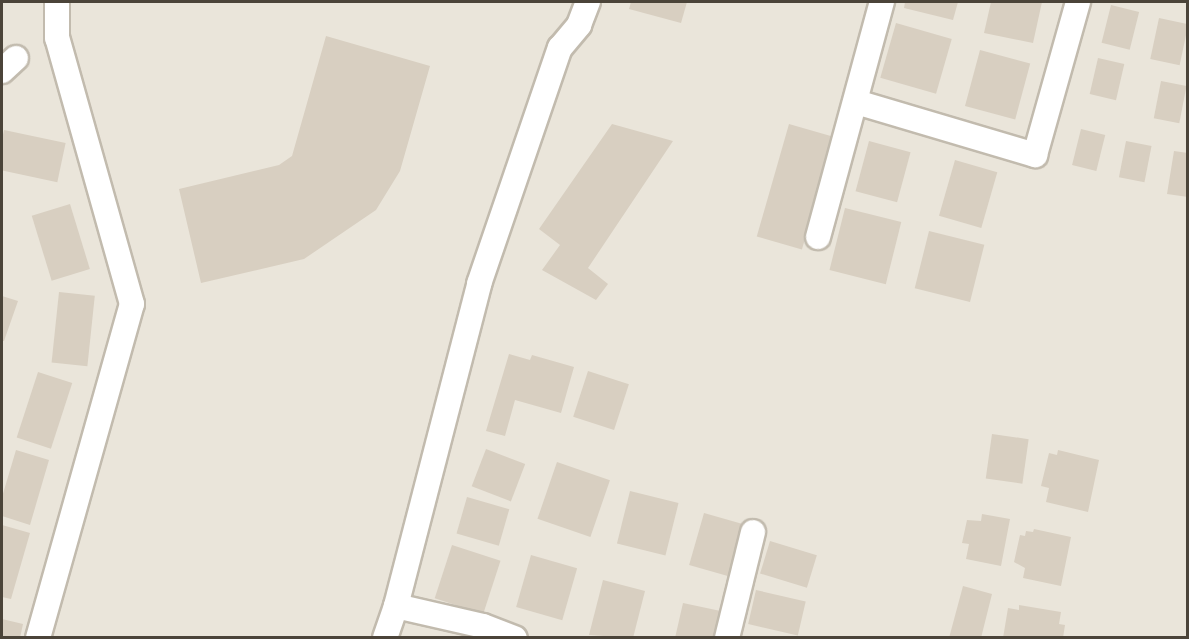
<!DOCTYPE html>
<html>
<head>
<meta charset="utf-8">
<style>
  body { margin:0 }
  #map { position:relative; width:1189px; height:639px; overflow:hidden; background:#f6f3ec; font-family:Inter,sans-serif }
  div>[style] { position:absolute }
  .residential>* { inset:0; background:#eae5da; transform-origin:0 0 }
  .building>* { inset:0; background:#d8cfc1; transform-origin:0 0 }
  .roads { filter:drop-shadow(2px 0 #c2bbae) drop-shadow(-2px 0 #c2bbae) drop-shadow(0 2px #c2bbae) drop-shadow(0 -2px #c2bbae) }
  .minor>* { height:24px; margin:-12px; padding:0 12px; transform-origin:12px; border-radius:12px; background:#fff }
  span { translate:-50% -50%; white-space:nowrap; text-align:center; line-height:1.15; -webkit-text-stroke:5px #fff; paint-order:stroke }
  .frame { position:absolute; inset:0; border:3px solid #4b4439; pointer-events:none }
</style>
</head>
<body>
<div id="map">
  <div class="residential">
    <i style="left:2px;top:2px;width:1185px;height:635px"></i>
  </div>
  <div class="building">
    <i style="clip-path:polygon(631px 2px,687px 2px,681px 23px,629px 9px)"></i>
    <i style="clip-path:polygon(905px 2px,958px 2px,953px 20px,904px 8px)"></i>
    <i style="clip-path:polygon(991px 2px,1042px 2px,1033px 43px,984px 33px)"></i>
    <i style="left:1111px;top:5px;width:29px;height:39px;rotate:14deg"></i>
    <i style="left:1159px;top:18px;width:30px;height:42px;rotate:12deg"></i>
    <i style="left:896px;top:23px;width:58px;height:57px;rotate:16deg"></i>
    <i style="clip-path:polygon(326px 36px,430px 66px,400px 171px,376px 210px,304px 259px,201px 283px,179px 189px,279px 165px,292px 156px)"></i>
    <i style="left:980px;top:50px;width:52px;height:58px;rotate:15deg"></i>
    <i style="left:1098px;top:58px;width:27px;height:37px;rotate:13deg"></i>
    <i style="left:1161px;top:81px;width:26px;height:38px;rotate:11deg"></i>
    <i style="clip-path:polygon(612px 124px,673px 141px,588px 268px,608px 284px,596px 300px,542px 270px,560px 245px,539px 229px)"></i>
    <i style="left:789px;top:124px;width:47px;height:117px;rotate:16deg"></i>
    <i style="left:1081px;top:129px;width:25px;height:37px;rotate:14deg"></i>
    <i style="left:4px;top:130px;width:63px;height:40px;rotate:12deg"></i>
    <i style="left:869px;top:141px;width:43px;height:52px;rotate:15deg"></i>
    <i style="left:1126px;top:141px;width:26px;height:37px;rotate:11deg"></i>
    <i style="clip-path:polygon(1174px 151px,1188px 153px,1188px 197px,1167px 194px)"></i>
    <i style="left:955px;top:160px;width:44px;height:58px;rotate:16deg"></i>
    <i style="left:70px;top:204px;width:68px;height:40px;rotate:73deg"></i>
    <i style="left:845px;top:208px;width:58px;height:64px;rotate:14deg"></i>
    <i style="left:929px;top:231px;width:57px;height:59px;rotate:14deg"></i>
    <i style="left:59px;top:292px;width:36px;height:71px;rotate:6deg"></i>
    <i style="clip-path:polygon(2px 296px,18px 301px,4px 341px,2px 341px)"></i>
    <i style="clip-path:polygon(509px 354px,530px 360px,532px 355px,574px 367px,561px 413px,515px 400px,505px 436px,486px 431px)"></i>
    <i style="left:588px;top:371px;width:43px;height:48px;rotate:18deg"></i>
    <i style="left:38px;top:372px;width:36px;height:69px;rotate:18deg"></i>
    <i style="left:992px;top:434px;width:37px;height:45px;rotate:8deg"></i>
    <i style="left:486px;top:449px;width:42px;height:40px;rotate:21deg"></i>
    <i style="clip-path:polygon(16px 450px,49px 460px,30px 525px,2px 516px,2px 497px)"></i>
    <i style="clip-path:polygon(1058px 450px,1099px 460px,1088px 512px,1046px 502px,1049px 488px,1041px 486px,1049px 453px,1057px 455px)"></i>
    <i style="left:557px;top:462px;width:56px;height:60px;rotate:19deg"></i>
    <i style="left:630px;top:491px;width:50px;height:54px;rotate:14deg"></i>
    <i style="left:467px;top:497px;width:44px;height:38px;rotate:16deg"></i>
    <i style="left:704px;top:513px;width:52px;height:54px;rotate:16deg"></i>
    <i style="clip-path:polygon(982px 514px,1010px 519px,1001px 566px,966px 559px,969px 544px,962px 543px,967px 520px,981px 521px)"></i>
    <i style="clip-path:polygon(2px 525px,30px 533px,11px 599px,2px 597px)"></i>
    <i style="clip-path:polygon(1034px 529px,1071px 537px,1061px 586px,1023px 578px,1025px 568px,1014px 562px,1020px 535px,1025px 536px,1026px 531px,1033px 532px)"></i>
    <i style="left:770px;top:541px;width:49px;height:34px;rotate:17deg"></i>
    <i style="left:452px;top:545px;width:51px;height:56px;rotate:18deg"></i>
    <i style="left:531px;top:555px;width:48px;height:54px;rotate:16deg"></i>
    <i style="clip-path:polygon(603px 580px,645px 591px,633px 638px,589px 635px)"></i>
    <i style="clip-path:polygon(963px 586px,992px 594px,981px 638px,949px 638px)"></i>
    <i style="left:756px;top:590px;width:51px;height:35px;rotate:13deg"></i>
    <i style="clip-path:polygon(683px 603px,730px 613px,725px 638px,675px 638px)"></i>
    <i style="clip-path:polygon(1019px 605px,1061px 612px,1059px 624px,1065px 625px,1063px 638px,1003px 638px,1008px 608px,1019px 610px)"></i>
    <i style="clip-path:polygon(2px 619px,23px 624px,20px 638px,2px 638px)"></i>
  </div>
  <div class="roads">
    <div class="minor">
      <i style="left:2px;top:71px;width:19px;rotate:-43deg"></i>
      <i style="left:856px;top:102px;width:187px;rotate:16.5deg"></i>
      <i style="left:1035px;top:155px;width:159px;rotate:-74.3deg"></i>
      <i style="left:818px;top:237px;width:244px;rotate:-74.8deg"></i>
      <i style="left:396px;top:606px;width:89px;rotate:12.9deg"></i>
      <i style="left:483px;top:626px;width:34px;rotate:21deg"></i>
      <i style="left:38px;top:638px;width:347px;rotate:-74.3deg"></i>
      <i style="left:132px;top:304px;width:276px;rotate:-105.7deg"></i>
      <i style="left:57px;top:38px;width:36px;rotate:-90deg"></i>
      <i style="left:385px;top:638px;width:34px;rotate:-71deg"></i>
      <i style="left:396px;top:606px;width:333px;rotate:-75.5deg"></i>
      <i style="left:479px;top:284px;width:250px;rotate:-71.1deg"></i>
      <i style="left:560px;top:48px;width:30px;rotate:-50deg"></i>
      <i style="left:579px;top:25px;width:25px;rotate:-69deg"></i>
      <i style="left:727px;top:638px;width:109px;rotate:-76.2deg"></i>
    </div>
  </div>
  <div class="frame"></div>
</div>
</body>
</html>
